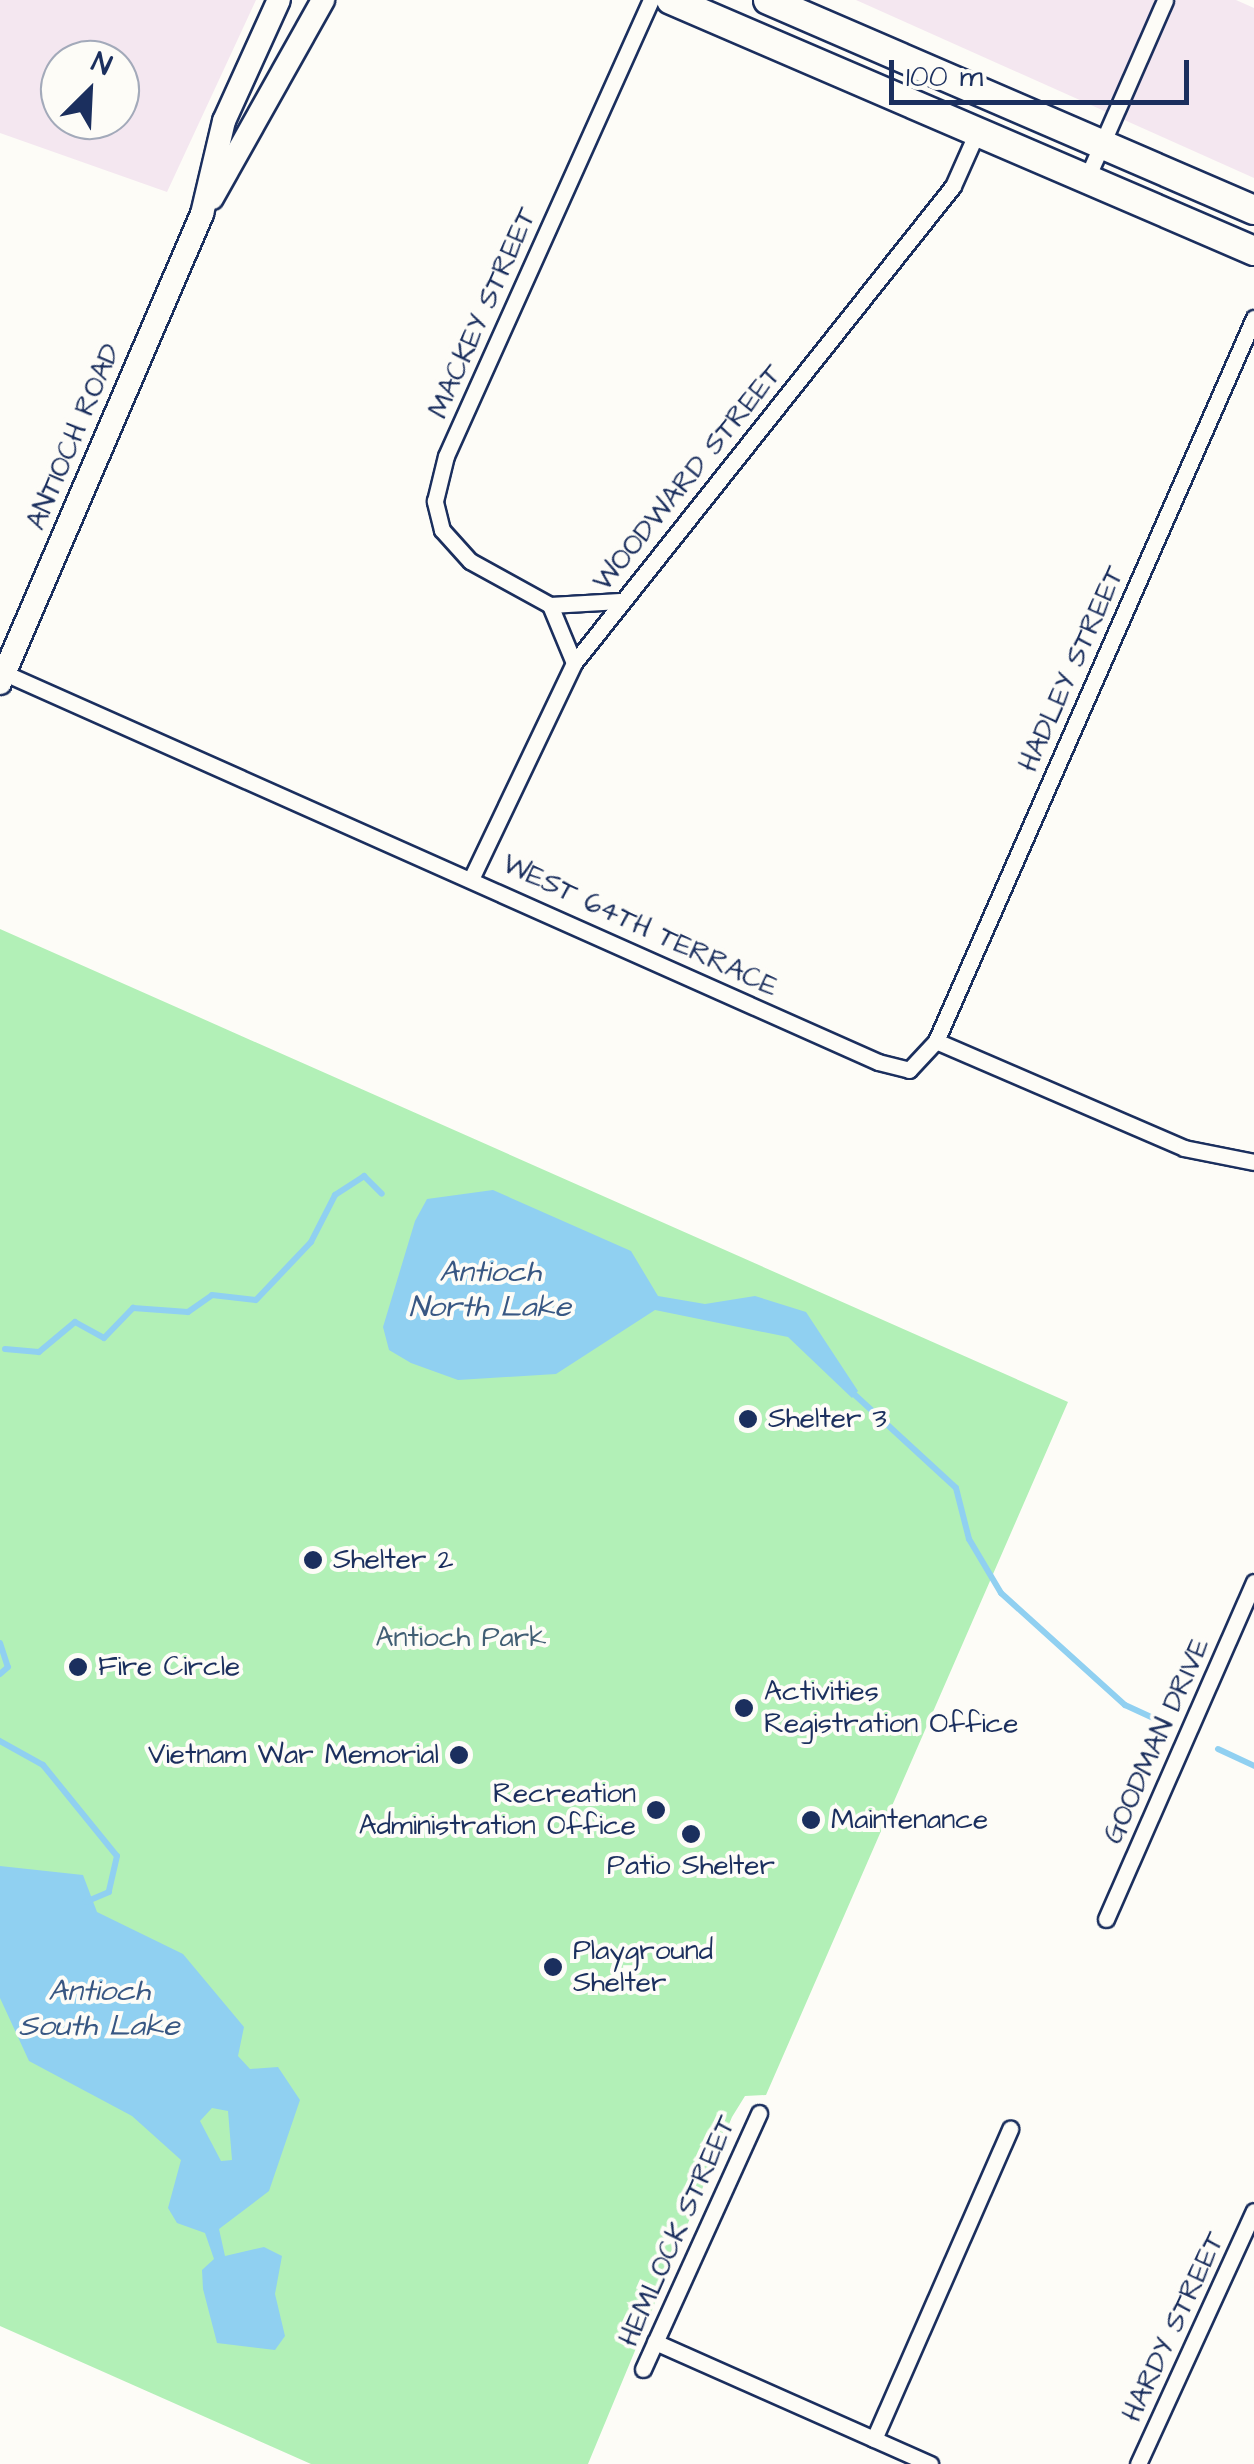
<!DOCTYPE html>
<html>
<head>
<meta charset="utf-8">
<style>
  body { margin:0 }
  #map { position:relative; width:1254px; height:2464px; overflow:hidden; background:#fdfcf7; font-family:"Architects Daughter",sans-serif }
  div>[style] { position:absolute }
  .built>* { inset:0; background:#f4e7f0 }
  .green>* { inset:0; background:#b2f0b7 }
  .water>* { inset:0; background:#90d0f1 }
  .stream>* { height:6px; margin:-3px; padding:0 3px; transform-origin:3px; border-radius:3px; background:#90d0f1 }
  .roads { filter:drop-shadow(2px 0 #1b2f5e) drop-shadow(-2px 0 #1b2f5e) drop-shadow(0 2px #1b2f5e) drop-shadow(0 -2px #1b2f5e) }
  .minor>* { height:15px; margin:-7.5px; padding:0 7.5px; transform-origin:7.5px; border-radius:7.5px; background:#fdfcf7 }
  .secondary>* { height:22px; margin:-11px; padding:0 11px; transform-origin:11px; border-radius:11px; background:#fdfcf7 }
  .trunk>* { height:28px; margin:-14px; padding:0 14px; transform-origin:14px; border-radius:14px; background:#fdfcf7 }
  .dots>* { width:28px; height:28px; translate:-50% -50%; box-sizing:border-box; border:5px solid #fdfcf7; border-radius:50% }
  span { translate:-50% -50%; white-space:nowrap; text-align:center; line-height:1.15; -webkit-text-stroke:8px #fdfcf7; paint-order:stroke }
  .street-label { font-size:28px; color:#1b2f5e }
  .poi-label { font-size:28px; color:#1b2f5e }
  .left { translate:0 -50%; text-align:left }
  .right { translate:-100% -50%; text-align:right }
  .park-label { font-size:28px; color:#415f74 }
  .water-label { font-size:30px; color:#385783; font-style:italic }
  .north { position:absolute; left:40px; top:40px; width:100px; height:100px; box-sizing:border-box; background:#fdfcf7; border:2px solid #a3aaba; border-radius:50%; rotate:24deg; font-size:28px; font-weight:700; line-height:40px; text-align:center; color:#1b2f5e }
  .north::after { content:''; display:block; margin:auto; width:35px; height:45px; background:#1b2f5e; clip-path:polygon(50% 0,100% 100%,50% 72%,0 100%) }
  .scale { position:absolute; left:889px; top:60px; width:300px; height:45px; box-sizing:border-box; border:5px solid #1b2f5e; border-top:0; padding-left:12px; font-size:30px; line-height:35px; white-space:nowrap; color:#1b2f5e; -webkit-text-stroke:8px #fdfcf7; paint-order:stroke }
</style>
</head>
<body>
<div id="map">
  <div class="built">
    <i style="clip-path:polygon(evenodd,0 0,256px 0,167px 192px,0 133px,0 0,120px 60px,120px 120px,60px 120px,60px 60px,120px 60px)"></i>
    <i style="clip-path:polygon(856px 0,1236px 0,1254px 8px,1254px 178px)"></i>
  </div>
  <div class="green">
    <i style="clip-path:polygon(0 929px,1068px 1402px,766px 2095px,745px 2096px,732px 2117px,588px 2464px,311px 2464px,0 2326px)"></i>
  </div>
  <div class="water">
    <i style="clip-path:polygon(493px 1190px,631px 1251px,658px 1296px,705px 1304px,755px 1296px,806px 1312px,858px 1391px,852px 1398px,788px 1337px,655px 1310px,556px 1374px,458px 1380px,411px 1363px,389px 1350px,383px 1327px,415px 1221px,427px 1199px)"></i>
    <i style="clip-path:polygon(evenodd,0 1866px,83px 1875px,97px 1912px,183px 1954px,244px 2027px,238px 2056px,250px 2069px,278px 2067px,300px 2100px,269px 2191px,219px 2229px,225px 2256px,264px 2247px,282px 2256px,275px 2294px,285px 2336px,275px 2350px,217px 2343px,203px 2289px,202px 2270px,214px 2259px,205px 2233px,177px 2223px,168px 2208px,181px 2160px,132px 2116px,29px 2061px,0 1998px,0 1866px,212px 2108px,228px 2111px,232px 2160px,221px 2161px,200px 2121px,212px 2108px)"></i>
  </div>
  <div class="stream">
    <i style="left:5px;top:1349px;width:34px;rotate:5deg"></i>
    <i style="left:39px;top:1352px;width:47px;rotate:-39.8deg"></i>
    <i style="left:75px;top:1322px;width:33px;rotate:29deg"></i>
    <i style="left:104px;top:1338px;width:42px;rotate:-46deg"></i>
    <i style="left:133px;top:1308px;width:55px;rotate:4.2deg"></i>
    <i style="left:188px;top:1312px;width:29px;rotate:-35deg"></i>
    <i style="left:212px;top:1295px;width:44px;rotate:6.5deg"></i>
    <i style="left:256px;top:1300px;width:80px;rotate:-46.5deg"></i>
    <i style="left:311px;top:1242px;width:53px;rotate:-62.9deg"></i>
    <i style="left:335px;top:1195px;width:35px;rotate:-33deg"></i>
    <i style="left:364px;top:1176px;width:25px;rotate:45deg"></i>
    <i style="left:855px;top:1395px;width:137px;rotate:42.6deg"></i>
    <i style="left:956px;top:1488px;width:53px;rotate:75.7deg"></i>
    <i style="left:969px;top:1539px;width:63px;rotate:59.3deg"></i>
    <i style="left:1001px;top:1593px;width:167px;rotate:42.1deg"></i>
    <i style="left:1125px;top:1705px;width:43px;rotate:24.8deg"></i>
    <i style="left:0;top:1643px;width:25px;rotate:72deg"></i>
    <i style="left:8px;top:1667px;width:11px;rotate:139deg"></i>
    <i style="left:0;top:1741px;width:49px;rotate:29.2deg"></i>
    <i style="left:43px;top:1765px;width:117px;rotate:50.9deg"></i>
    <i style="left:117px;top:1856px;width:37px;rotate:103deg"></i>
    <i style="left:109px;top:1892px;width:25px;rotate:157deg"></i>
    <i style="left:1218px;top:1749px;width:40px;rotate:25deg"></i>
  </div>
  <div class="roads">
    <div class="minor">
      <i style="left:1087px;top:178px;width:194px;rotate:-66.3deg"></i>
      <i style="left:550px;top:605px;width:70px;rotate:-3.3deg"></i>
      <i style="left:574px;top:663px;width:63px;rotate:-112.5deg"></i>
      <i style="left:550px;top:605px;width:91px;rotate:-151.2deg"></i>
      <i style="left:470px;top:561px;width:42px;rotate:-132.1deg"></i>
      <i style="left:442px;top:530px;width:30px;rotate:-104deg"></i>
      <i style="left:435px;top:501px;width:46px;rotate:-76.3deg"></i>
      <i style="left:446px;top:456px;width:500px;rotate:-65.8deg"></i>
      <i style="left:0;top:671px;width:961px;rotate:24deg"></i>
      <i style="left:878px;top:1062px;width:32px;rotate:14deg"></i>
      <i style="left:909px;top:1070px;width:40px;rotate:-47deg"></i>
      <i style="left:936px;top:1041px;width:270px;rotate:23.3deg"></i>
      <i style="left:1184px;top:1148px;width:71px;rotate:11.3deg"></i>
      <i style="left:472px;top:877px;width:237px;rotate:-64.5deg"></i>
      <i style="left:574px;top:663px;width:609px;rotate:-51.53deg"></i>
      <i style="left:953px;top:186px;width:59px;rotate:-66deg"></i>
      <i style="left:936px;top:1041px;width:790px;rotate:-66.26deg"></i>
      <i style="left:1106px;top:1919px;width:368px;rotate:-66.3deg"></i>
      <i style="left:655px;top:2342px;width:301px;rotate:23.9deg"></i>
      <i style="left:643px;top:2369px;width:281px;rotate:-65.6deg"></i>
      <i style="left:874px;top:2439px;width:339px;rotate:-66.3deg"></i>
      <i style="left:1138px;top:2464px;width:278px;rotate:-65.4deg"></i>
    </div>
    <div class="secondary">
      <i style="left:212px;top:198px;width:227px;rotate:-60.7deg"></i>
      <i style="left:0;top:683px;width:511px;rotate:-66.7deg"></i>
      <i style="left:202px;top:214px;width:96px;rotate:-76.7deg"></i>
      <i style="left:224px;top:121px;width:133px;rotate:-65.6deg"></i>
    </div>
    <div class="trunk">
      <i style="left:671px;top:0;width:635px;rotate:23.29deg"></i>
      <i style="left:768px;top:0;width:529px;rotate:23.37deg"></i>
    </div>
  </div>
  <div class="dots">
    <i style="left:748px;top:1419px;background:#1b2f5e"></i>
    <i style="left:313px;top:1560px;background:#1b2f5e"></i>
    <i style="left:78px;top:1667px;background:#1b2f5e"></i>
    <i style="left:744px;top:1708px;background:#1b2f5e"></i>
    <i style="left:459px;top:1755px;background:#1b2f5e"></i>
    <i style="left:656px;top:1810px;background:#1b2f5e"></i>
    <i style="left:811px;top:1820px;background:#1b2f5e"></i>
    <i style="left:691px;top:1834px;background:#1b2f5e"></i>
    <i style="left:553px;top:1967px;background:#1b2f5e"></i>
  </div>
  <div class="street-label">
    <span style="left:483px;top:313px;rotate:-66deg">MACKEY STREET</span>
    <span style="left:74px;top:437px;rotate:-67deg">ANTIOCH ROAD</span>
    <span style="left:688px;top:478px;rotate:-51deg">WOODWARD STREET</span>
    <span style="left:1072px;top:669px;rotate:-66deg">HADLEY STREET</span>
    <span style="left:640px;top:926px;rotate:25deg">WEST 64TH TERRACE</span>
    <span style="left:1157px;top:1741px;rotate:-66deg">GOODMAN DRIVE</span>
    <span style="left:678px;top:2231px;rotate:-66deg">HEMLOCK STREET</span>
    <span style="left:1174px;top:2327px;rotate:-65deg">HARDY STREET</span>
  </div>
  <div class="poi-label">
    <span class="left" style="left:768px;top:1419px">Shelter 3</span>
    <span class="left" style="left:333px;top:1560px">Shelter 2</span>
    <span class="left" style="left:98px;top:1667px">Fire Circle</span>
    <span class="left" style="left:764px;top:1708px">Activities<br>Registration Office</span>
    <span class="right" style="left:439px;top:1755px">Vietnam War Memorial</span>
    <span class="right" style="left:636px;top:1810px">Recreation<br>Administration Office</span>
    <span class="left" style="left:831px;top:1820px">Maintenance</span>
    <span style="left:691px;top:1866px">Patio Shelter</span>
    <span class="left" style="left:573px;top:1967px">Playground<br>Shelter</span>
  </div>
  <div class="park-label">
    <span style="left:461px;top:1638px">Antioch Park</span>
  </div>
  <div class="water-label">
    <span style="left:490px;top:1289px">Antioch<br>North Lake</span>
    <span style="left:99px;top:2008px">Antioch<br>South Lake</span>
  </div>
  <div class="north">N</div>
  <div class="scale">100 m</div>
</div>
</body>
</html>
